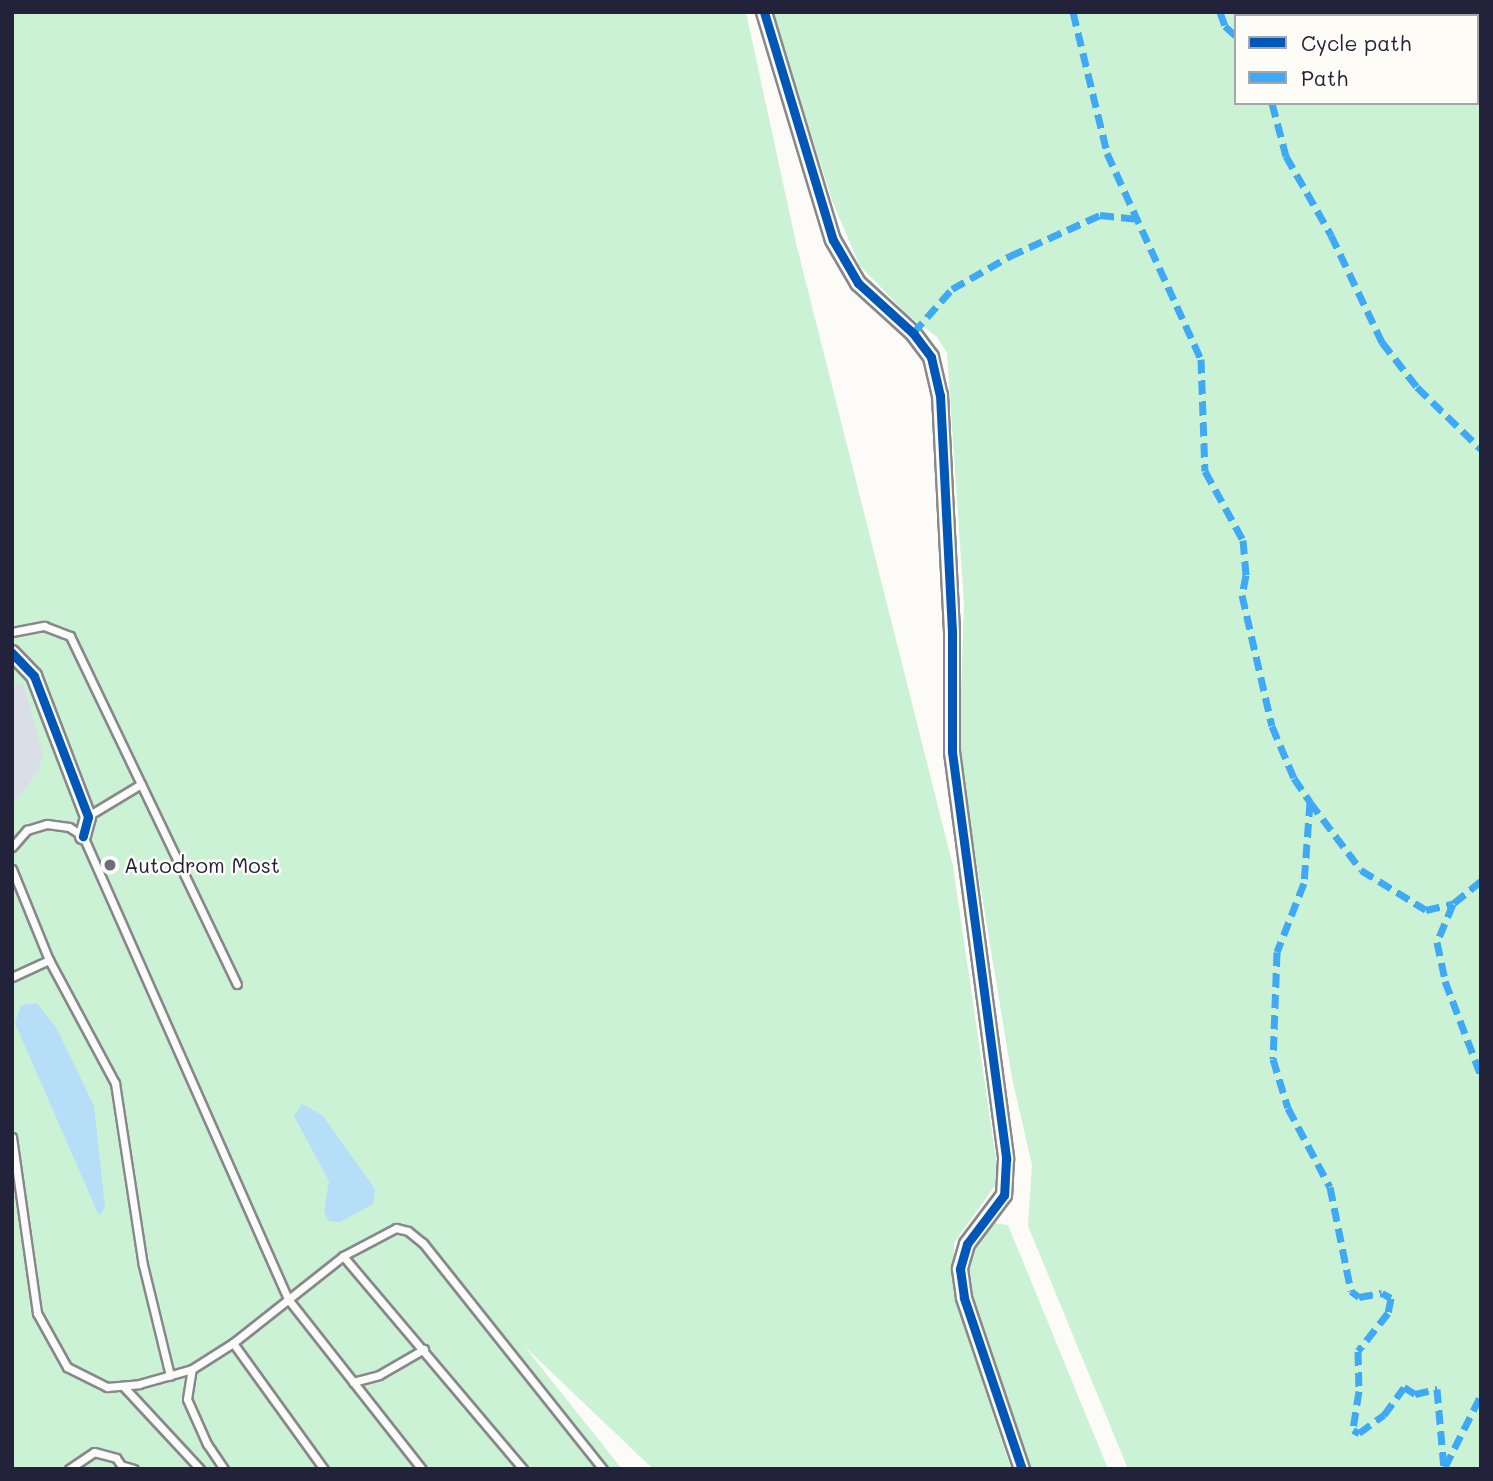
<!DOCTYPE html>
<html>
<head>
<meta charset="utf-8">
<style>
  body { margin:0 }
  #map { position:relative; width:1493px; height:1481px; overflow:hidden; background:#fcfbf8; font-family:Mali,sans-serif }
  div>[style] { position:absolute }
  .green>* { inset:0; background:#cbf2d4 }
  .water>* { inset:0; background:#b7def8 }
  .building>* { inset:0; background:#dadee6 }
  .roads { filter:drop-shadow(2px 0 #88888c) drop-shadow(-2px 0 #88888c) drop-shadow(0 2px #88888c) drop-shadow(0 -2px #88888c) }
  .service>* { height:7px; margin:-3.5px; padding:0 3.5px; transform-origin:3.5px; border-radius:3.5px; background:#fbfbf9 }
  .minor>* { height:14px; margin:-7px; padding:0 7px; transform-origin:7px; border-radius:7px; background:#fbfbf9 }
  .quiet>* { height:7px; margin-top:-3.5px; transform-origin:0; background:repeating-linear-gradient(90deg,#3fa9f5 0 14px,transparent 0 21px) }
  .cycleway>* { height:9px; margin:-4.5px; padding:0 4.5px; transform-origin:4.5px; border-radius:4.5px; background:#0057b8 }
  .dots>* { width:19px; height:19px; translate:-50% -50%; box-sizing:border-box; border:4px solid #fdfcf7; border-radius:50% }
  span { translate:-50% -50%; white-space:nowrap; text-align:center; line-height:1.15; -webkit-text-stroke:5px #fdfcf7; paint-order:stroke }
  .poi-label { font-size:21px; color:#22223b }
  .left { translate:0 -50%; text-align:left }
  .frame { position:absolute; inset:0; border:14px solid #22223b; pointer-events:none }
  .legend { position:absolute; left:1234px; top:14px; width:245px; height:91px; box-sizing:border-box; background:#fdfcf7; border:2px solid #a5a5ac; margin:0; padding:9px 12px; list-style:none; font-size:21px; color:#22223b }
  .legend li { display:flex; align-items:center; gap:14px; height:35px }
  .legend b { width:35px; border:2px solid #a5a5ac }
</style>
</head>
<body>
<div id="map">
  <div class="green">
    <i style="clip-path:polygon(12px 12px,746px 12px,796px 243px,953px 866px,999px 1180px,954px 1243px,956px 1302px,1011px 1469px,653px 1469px,524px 1346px,622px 1469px,12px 1469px)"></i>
    <i style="clip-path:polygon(evenodd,772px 12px,1481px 12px,1481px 1469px,1128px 1469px,1028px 1226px,1032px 1165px,1012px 1078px,959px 756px,964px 603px,947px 353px,937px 337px,907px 314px,860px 266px,833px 203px,772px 12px,1236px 16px,1477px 16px,1477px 103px,1236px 103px,1236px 16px)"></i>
    <i style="clip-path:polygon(994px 1223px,1008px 1225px,1108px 1469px,1028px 1469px,968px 1291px,970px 1249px)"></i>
  </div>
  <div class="water">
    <i style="clip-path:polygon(37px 1003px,57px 1029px,94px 1106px,105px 1208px,99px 1216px,15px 1023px,21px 1005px)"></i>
    <i style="clip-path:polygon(302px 1104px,322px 1115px,375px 1189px,373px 1204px,340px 1222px,329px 1221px,324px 1212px,329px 1181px,294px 1116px)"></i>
  </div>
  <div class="building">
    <i style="clip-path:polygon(23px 683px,43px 754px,39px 770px,12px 805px,12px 686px)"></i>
  </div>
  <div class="roads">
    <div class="service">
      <i style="left:12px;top:632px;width:33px;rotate:-11deg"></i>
      <i style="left:44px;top:626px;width:28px;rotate:21deg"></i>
      <i style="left:70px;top:636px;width:386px;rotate:64.4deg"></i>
      <i style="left:88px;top:816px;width:62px;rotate:-31.1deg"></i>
      <i style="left:12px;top:847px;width:23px;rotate:-49deg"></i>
      <i style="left:27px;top:830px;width:21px;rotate:-17deg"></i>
      <i style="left:47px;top:824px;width:22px;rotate:8deg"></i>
      <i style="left:69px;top:827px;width:17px;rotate:33deg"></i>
      <i style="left:83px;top:836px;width:506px;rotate:66.12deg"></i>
      <i style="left:288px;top:1299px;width:216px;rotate:51.8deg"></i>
      <i style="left:12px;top:869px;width:98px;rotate:67.9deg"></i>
      <i style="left:49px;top:960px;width:140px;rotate:61.8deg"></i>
      <i style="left:115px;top:1083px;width:184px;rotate:81.3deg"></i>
      <i style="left:143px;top:1265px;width:114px;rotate:76.3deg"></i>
      <i style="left:12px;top:977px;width:41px;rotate:-24.7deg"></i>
      <i style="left:12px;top:1137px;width:178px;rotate:81.9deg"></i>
      <i style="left:37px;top:1313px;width:62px;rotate:60.9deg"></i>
      <i style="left:67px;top:1367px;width:45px;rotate:26.6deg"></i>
      <i style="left:107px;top:1387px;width:32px;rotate:-5deg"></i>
      <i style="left:139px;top:1384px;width:55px;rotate:-15.8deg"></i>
      <i style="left:343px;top:1256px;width:279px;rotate:49.8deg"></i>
      <i style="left:233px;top:1343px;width:155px;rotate:54.2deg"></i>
      <i style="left:353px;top:1382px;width:27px;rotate:-15deg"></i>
      <i style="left:379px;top:1375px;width:52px;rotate:-30deg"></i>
      <i style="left:123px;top:1386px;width:113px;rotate:47.1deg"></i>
      <i style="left:124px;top:1466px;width:10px;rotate:17deg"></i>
      <i style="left:69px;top:1469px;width:30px;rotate:-34deg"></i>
      <i style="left:94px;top:1452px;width:23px;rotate:15deg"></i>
      <i style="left:116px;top:1458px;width:14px;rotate:54deg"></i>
      <i style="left:224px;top:1469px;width:30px;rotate:-124deg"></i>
      <i style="left:207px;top:1444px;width:49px;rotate:-114deg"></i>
      <i style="left:187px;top:1399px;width:30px;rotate:-81deg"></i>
      <i style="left:192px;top:1369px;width:49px;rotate:-32.4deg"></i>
      <i style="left:233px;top:1343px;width:140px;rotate:-38.3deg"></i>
      <i style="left:343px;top:1256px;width:60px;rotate:-27.8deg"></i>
      <i style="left:396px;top:1228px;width:12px;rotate:14deg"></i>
      <i style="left:408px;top:1231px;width:19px;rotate:39deg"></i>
      <i style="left:423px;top:1243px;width:289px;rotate:51.5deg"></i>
    </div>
    <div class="minor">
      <i style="left:764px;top:12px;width:238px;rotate:73.2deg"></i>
      <i style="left:833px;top:240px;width:50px;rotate:59.8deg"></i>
      <i style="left:858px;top:283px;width:74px;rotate:42.3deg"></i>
      <i style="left:913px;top:333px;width:30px;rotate:53deg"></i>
      <i style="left:931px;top:357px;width:39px;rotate:77deg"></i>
      <i style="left:940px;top:395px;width:237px;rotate:87.1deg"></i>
      <i style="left:952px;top:632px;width:120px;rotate:90deg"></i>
      <i style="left:952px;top:752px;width:411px;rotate:82.4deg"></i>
      <i style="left:1006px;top:1159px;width:36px;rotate:93deg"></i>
      <i style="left:1004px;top:1195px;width:61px;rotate:127.1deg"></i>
      <i style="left:967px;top:1244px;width:26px;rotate:106deg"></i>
      <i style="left:960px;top:1269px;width:29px;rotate:82deg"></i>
      <i style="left:964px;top:1298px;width:181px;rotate:71.3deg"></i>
      <i style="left:12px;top:653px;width:32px;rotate:46deg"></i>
      <i style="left:34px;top:676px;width:151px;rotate:69deg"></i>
      <i style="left:88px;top:817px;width:20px;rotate:105deg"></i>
    </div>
  </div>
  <div class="quiet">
    <i style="left:1073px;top:12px;width:145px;rotate:76.4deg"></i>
    <i style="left:1107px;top:153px;width:226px;rotate:65.5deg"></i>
    <i style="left:1201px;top:359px;width:112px;rotate:88deg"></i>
    <i style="left:1205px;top:471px;width:79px;rotate:61.2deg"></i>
    <i style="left:1243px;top:540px;width:35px;rotate:85deg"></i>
    <i style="left:1246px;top:575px;width:20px;rotate:101deg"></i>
    <i style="left:1242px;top:595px;width:134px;rotate:77.1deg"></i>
    <i style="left:1272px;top:726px;width:56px;rotate:67.1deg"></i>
    <i style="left:1294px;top:778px;width:29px;rotate:56deg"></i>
    <i style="left:1310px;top:802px;width:81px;rotate:94.2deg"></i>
    <i style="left:1304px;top:883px;width:74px;rotate:111.4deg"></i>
    <i style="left:1277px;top:952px;width:107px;rotate:92.1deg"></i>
    <i style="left:1273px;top:1059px;width:51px;rotate:73deg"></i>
    <i style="left:1288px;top:1108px;width:89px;rotate:62deg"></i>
    <i style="left:1330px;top:1187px;width:106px;rotate:78.6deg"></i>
    <i style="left:1351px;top:1291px;width:10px;rotate:37deg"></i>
    <i style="left:1359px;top:1297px;width:23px;rotate:-10deg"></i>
    <i style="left:1382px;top:1293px;width:10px;rotate:29deg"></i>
    <i style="left:1391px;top:1298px;width:15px;rotate:101deg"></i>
    <i style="left:1388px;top:1313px;width:48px;rotate:128.3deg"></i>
    <i style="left:1358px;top:1351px;width:40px;rotate:88.6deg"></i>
    <i style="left:1359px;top:1391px;width:39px;rotate:99deg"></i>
    <i style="left:1353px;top:1430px;width:7px;rotate:27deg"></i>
    <i style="left:1359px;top:1433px;width:31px;rotate:-36deg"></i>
    <i style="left:1384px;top:1415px;width:34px;rotate:-54deg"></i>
    <i style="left:1404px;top:1387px;width:13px;rotate:32deg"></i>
    <i style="left:1415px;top:1394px;width:23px;rotate:-13deg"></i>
    <i style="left:1437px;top:1389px;width:80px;rotate:85deg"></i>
    <i style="left:1220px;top:12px;width:15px;rotate:70deg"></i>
    <i style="left:1225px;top:26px;width:15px;rotate:42deg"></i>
    <i style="left:1272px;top:103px;width:55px;rotate:75.2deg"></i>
    <i style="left:1286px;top:156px;width:91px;rotate:60.3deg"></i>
    <i style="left:1331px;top:235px;width:119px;rotate:64.5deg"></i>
    <i style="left:1382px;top:342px;width:57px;rotate:52.1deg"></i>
    <i style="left:1417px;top:387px;width:89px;rotate:44.1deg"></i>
    <i style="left:913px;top:333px;width:59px;rotate:-48.4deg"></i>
    <i style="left:952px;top:289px;width:67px;rotate:-29.6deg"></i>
    <i style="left:1010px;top:256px;width:99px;rotate:-24.5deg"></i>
    <i style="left:1100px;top:215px;width:36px;rotate:6deg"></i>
    <i style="left:1310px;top:802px;width:85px;rotate:53.1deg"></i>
    <i style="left:1361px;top:870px;width:76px;rotate:31.6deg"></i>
    <i style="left:1426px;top:910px;width:28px;rotate:-13deg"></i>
    <i style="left:1481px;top:881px;width:36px;rotate:141deg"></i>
    <i style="left:1453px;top:904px;width:41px;rotate:112.8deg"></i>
    <i style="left:1437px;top:942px;width:40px;rotate:78deg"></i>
    <i style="left:1445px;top:981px;width:102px;rotate:69.2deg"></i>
    <i style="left:1445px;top:1467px;width:80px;rotate:-63.4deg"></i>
  </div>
  <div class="cycleway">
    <i style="left:764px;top:12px;width:238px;rotate:73.2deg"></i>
    <i style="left:833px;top:240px;width:50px;rotate:59.8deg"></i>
    <i style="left:858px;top:283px;width:74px;rotate:42.3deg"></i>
    <i style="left:913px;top:333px;width:30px;rotate:53deg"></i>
    <i style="left:931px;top:357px;width:39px;rotate:77deg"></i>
    <i style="left:940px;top:395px;width:237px;rotate:87.1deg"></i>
    <i style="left:952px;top:632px;width:120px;rotate:90deg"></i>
    <i style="left:952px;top:752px;width:411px;rotate:82.4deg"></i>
    <i style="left:1006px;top:1159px;width:36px;rotate:93deg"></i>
    <i style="left:1004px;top:1195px;width:61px;rotate:127.1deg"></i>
    <i style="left:967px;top:1244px;width:26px;rotate:106deg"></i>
    <i style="left:960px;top:1269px;width:29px;rotate:82deg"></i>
    <i style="left:964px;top:1298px;width:181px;rotate:71.3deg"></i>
    <i style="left:12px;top:653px;width:32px;rotate:46deg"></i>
    <i style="left:34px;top:676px;width:151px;rotate:69deg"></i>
    <i style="left:88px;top:817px;width:20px;rotate:105deg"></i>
  </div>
  <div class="dots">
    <i style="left:110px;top:865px;background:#6e6e7d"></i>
  </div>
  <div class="poi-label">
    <span class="left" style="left:124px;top:865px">Autodrom Most</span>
  </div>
  <div class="frame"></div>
  <ul class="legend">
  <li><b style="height:9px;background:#0057b8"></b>Cycle path</li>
  <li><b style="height:9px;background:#3fa9f5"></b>Path</li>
  </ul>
</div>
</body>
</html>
